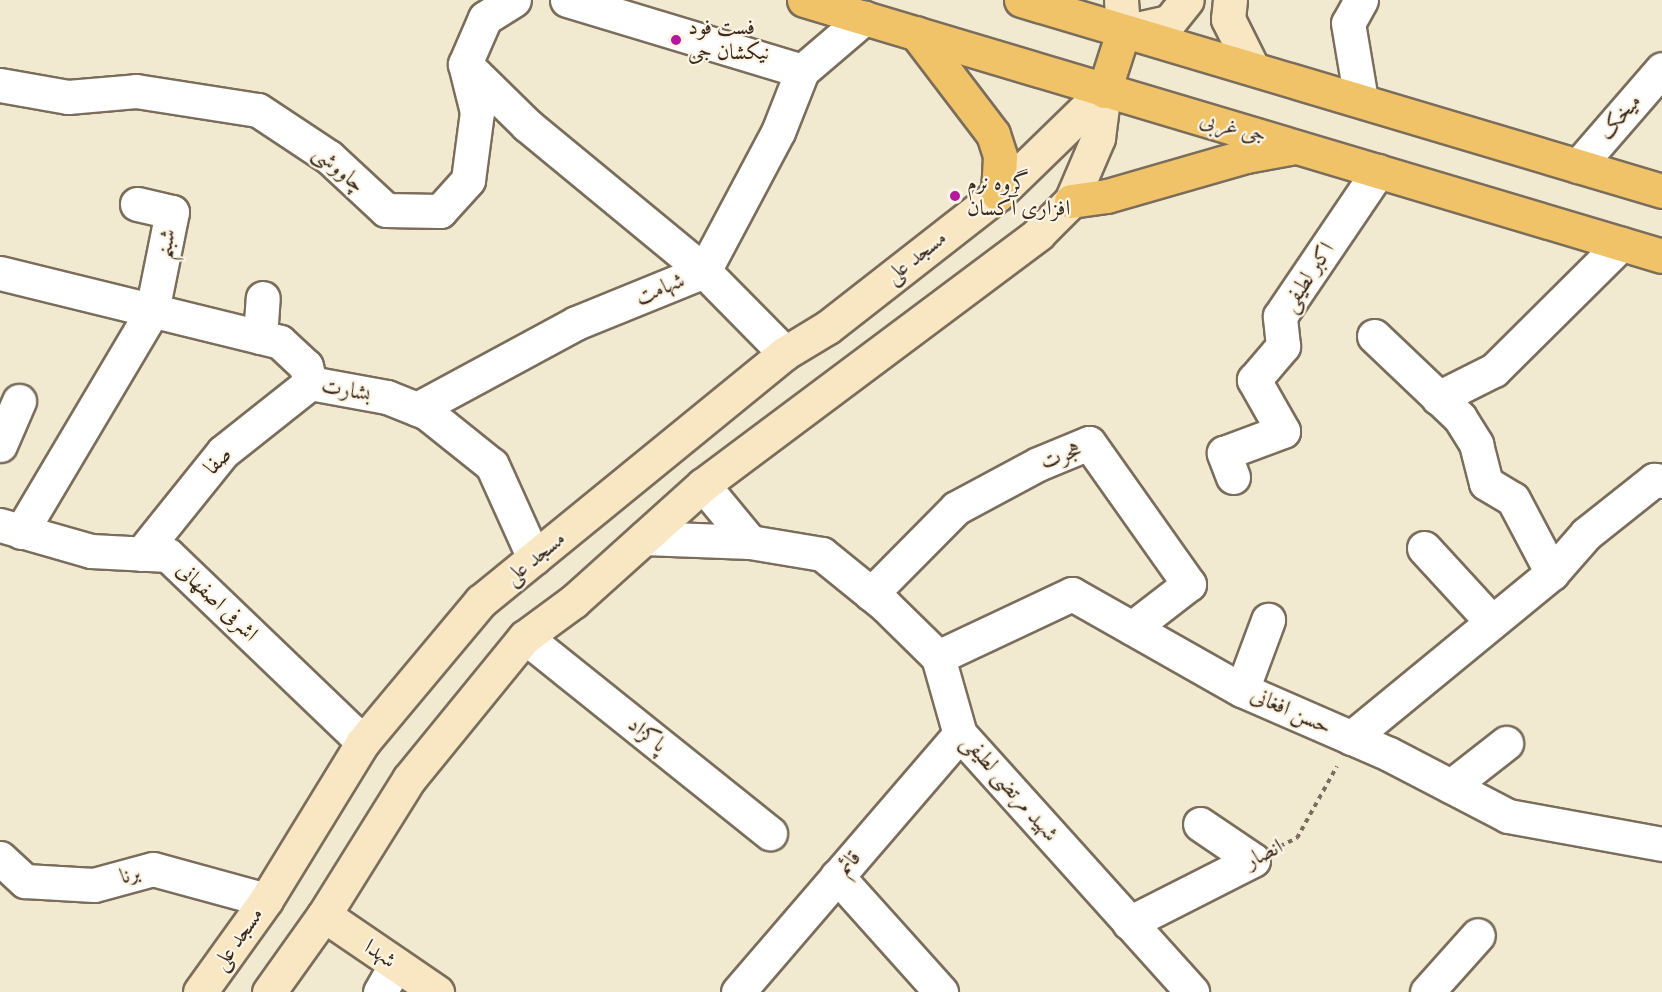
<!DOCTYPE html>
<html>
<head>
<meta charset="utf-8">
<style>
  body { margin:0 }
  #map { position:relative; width:1662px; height:992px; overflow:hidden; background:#f2ead0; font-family:"IM FELL DW Pica",Amiri,serif }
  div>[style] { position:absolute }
  .path>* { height:4px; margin-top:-2px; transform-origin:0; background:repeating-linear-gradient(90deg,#7b6d5c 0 4.5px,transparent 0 9px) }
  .roads { filter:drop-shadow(2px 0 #7b6d5c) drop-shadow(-2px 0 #7b6d5c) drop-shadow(0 2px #7b6d5c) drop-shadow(0 -2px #7b6d5c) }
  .street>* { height:33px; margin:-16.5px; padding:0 16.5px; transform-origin:16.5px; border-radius:16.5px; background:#fff }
  .secondary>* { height:33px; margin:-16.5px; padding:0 16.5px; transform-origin:16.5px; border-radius:16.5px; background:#f9e7c3 }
  .primary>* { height:33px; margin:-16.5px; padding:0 16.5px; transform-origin:16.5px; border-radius:16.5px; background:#f1c369 }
  .dots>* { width:16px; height:16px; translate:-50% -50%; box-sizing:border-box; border:3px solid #fcf5e5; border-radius:50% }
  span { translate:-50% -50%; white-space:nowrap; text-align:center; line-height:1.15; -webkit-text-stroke:4.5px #fcf5e5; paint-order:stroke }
  .poi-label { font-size:22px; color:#3b2a1e }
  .left { translate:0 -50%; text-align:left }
  .street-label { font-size:22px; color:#3b2a1e }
</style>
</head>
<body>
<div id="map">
  <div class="path">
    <i style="left:1280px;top:846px;width:19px;rotate:-25deg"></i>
    <i style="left:1297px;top:838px;width:82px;rotate:-60.9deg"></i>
  </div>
  <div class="roads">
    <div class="street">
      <i style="left:567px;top:0;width:245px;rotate:16.8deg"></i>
      <i style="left:802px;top:71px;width:82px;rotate:-40.5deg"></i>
      <i style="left:1361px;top:0;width:26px;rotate:119deg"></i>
      <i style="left:1348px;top:23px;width:78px;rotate:80.4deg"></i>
      <i style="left:465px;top:64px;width:87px;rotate:44.5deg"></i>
      <i style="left:527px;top:125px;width:229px;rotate:39.5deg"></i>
      <i style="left:704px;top:271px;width:115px;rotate:45.4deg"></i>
      <i style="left:0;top:85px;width:69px;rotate:10deg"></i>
      <i style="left:68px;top:97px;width:68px;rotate:-5deg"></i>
      <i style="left:136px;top:91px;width:123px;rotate:8.9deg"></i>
      <i style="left:258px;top:110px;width:85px;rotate:33.5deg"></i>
      <i style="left:329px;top:157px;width:78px;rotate:42.9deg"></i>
      <i style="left:386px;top:210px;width:54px;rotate:1.1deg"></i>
      <i style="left:440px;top:211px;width:42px;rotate:-47.9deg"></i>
      <i style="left:468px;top:180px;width:69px;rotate:-82.5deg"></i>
      <i style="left:477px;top:112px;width:49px;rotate:-104deg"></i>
      <i style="left:465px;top:64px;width:50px;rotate:-66.5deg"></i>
      <i style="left:485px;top:18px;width:34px;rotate:-32deg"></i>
      <i style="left:1578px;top:166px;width:128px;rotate:-49.1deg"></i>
      <i style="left:0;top:273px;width:288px;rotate:13.8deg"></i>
      <i style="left:280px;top:342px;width:35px;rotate:43deg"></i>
      <i style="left:306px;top:366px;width:17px;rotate:77deg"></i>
      <i style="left:1374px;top:336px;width:119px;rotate:43.6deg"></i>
      <i style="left:1460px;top:418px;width:31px;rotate:58deg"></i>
      <i style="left:1476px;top:444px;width:40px;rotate:75.6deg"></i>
      <i style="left:1486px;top:483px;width:31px;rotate:31deg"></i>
      <i style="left:1513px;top:499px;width:84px;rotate:62.2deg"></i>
      <i style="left:260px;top:337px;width:39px;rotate:-86deg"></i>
      <i style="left:310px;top:383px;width:78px;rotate:10.3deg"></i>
      <i style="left:387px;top:397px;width:43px;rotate:21.8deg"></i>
      <i style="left:427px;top:413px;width:83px;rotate:38.7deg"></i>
      <i style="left:492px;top:465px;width:102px;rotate:65.7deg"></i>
      <i style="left:1438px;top:398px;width:63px;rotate:-26.6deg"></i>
      <i style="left:1494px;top:370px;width:179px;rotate:-44.8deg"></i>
      <i style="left:417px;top:409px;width:181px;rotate:-28.4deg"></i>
      <i style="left:576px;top:323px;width:138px;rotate:-22.1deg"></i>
      <i style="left:704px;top:271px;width:157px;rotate:-62deg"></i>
      <i style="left:778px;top:132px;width:66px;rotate:-68.5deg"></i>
      <i style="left:0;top:445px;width:48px;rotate:-66.6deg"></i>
      <i style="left:1233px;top:477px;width:26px;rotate:-111deg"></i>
      <i style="left:1224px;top:453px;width:63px;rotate:-20.4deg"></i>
      <i style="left:1283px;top:431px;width:59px;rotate:-119.6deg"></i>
      <i style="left:1254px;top:380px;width:45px;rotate:-49.5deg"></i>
      <i style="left:1283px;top:346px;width:30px;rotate:-96deg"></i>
      <i style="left:1280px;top:316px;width:175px;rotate:-55.9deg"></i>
      <i style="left:703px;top:485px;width:74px;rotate:50.5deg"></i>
      <i style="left:0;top:525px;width:95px;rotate:15.9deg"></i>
      <i style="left:91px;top:551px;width:77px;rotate:3deg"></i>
      <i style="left:168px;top:555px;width:270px;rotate:43.8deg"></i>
      <i style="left:21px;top:532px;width:257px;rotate:-59.3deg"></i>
      <i style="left:152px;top:311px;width:101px;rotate:-78.6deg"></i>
      <i style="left:172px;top:212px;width:36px;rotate:-167deg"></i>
      <i style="left:644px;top:538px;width:106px;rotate:2.2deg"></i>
      <i style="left:750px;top:542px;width:73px;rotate:9.5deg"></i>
      <i style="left:822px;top:554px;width:81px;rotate:39deg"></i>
      <i style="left:885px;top:605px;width:74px;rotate:44.5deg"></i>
      <i style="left:938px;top:657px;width:80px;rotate:74.1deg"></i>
      <i style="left:960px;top:734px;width:347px;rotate:48deg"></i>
      <i style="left:1424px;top:548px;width:100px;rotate:47.4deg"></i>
      <i style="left:141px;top:554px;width:131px;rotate:-51.2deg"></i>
      <i style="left:223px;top:452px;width:111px;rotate:-38.4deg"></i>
      <i style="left:871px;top:594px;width:121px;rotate:-45.3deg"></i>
      <i style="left:956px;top:508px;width:93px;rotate:-28.2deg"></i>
      <i style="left:1038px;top:464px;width:55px;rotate:-22.4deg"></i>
      <i style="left:1089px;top:443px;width:173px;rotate:54.7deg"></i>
      <i style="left:1189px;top:584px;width:72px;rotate:142.3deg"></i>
      <i style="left:525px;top:637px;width:314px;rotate:38.7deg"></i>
      <i style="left:938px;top:657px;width:148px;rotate:-25.2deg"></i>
      <i style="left:1072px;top:594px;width:195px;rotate:29.5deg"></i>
      <i style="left:1242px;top:690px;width:160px;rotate:23.5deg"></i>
      <i style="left:1389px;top:754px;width:134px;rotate:27.5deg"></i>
      <i style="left:1508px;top:816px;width:157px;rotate:10.3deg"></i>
      <i style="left:1242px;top:690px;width:75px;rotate:-69.6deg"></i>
      <i style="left:1351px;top:738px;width:260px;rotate:-39.4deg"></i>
      <i style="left:1552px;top:573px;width:52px;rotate:-48.9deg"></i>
      <i style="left:1586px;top:534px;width:87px;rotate:-38.5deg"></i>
      <i style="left:1654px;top:480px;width:8px;rotate:7deg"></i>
      <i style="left:1451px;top:786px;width:70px;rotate:-38deg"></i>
      <i style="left:0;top:858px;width:34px;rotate:43deg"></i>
      <i style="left:25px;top:881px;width:69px;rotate:3.3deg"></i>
      <i style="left:94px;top:885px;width:61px;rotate:-15.2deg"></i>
      <i style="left:153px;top:869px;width:117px;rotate:15.3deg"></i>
      <i style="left:837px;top:876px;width:156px;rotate:48.1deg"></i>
      <i style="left:1129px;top:923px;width:139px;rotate:-26.9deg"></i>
      <i style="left:1253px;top:860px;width:64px;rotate:-145.8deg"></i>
      <i style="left:380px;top:992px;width:32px;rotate:-60deg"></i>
      <i style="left:738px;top:992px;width:340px;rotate:-49.3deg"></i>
      <i style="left:1427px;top:992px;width:76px;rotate:-48.2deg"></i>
    </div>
    <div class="secondary">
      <i style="left:1121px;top:0;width:32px;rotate:86deg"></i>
      <i style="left:1123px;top:32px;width:47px;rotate:-12.3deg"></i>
      <i style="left:1169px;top:22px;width:28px;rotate:-51deg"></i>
      <i style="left:1230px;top:0;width:19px;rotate:96deg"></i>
      <i style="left:1228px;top:19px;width:54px;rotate:63.4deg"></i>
      <i style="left:324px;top:915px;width:137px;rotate:34.3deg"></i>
      <i style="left:200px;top:992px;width:113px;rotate:-54.3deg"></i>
      <i style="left:266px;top:900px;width:185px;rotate:-58.5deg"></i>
      <i style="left:363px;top:742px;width:184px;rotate:-50.1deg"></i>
      <i style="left:481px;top:601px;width:392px;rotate:-39.2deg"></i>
      <i style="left:785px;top:353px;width:50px;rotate:-31.2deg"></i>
      <i style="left:828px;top:327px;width:216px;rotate:-38deg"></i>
      <i style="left:998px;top:194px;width:148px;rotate:-44.2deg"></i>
      <i style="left:269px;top:992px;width:95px;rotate:-54.5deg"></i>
      <i style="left:324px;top:915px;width:160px;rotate:-58deg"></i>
      <i style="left:409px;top:779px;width:183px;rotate:-50.8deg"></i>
      <i style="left:525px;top:637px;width:61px;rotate:-36.3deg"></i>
      <i style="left:574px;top:601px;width:173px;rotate:-42deg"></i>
      <i style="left:703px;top:485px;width:419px;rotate:-36.8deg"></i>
      <i style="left:1038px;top:234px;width:47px;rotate:-45deg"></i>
      <i style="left:1071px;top:201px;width:69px;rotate:-66.8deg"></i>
      <i style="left:1098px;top:138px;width:47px;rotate:-82.7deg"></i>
    </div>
    <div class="primary">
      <i style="left:804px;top:0;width:895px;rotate:16.61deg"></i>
      <i style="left:1021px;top:0;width:669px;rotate:16.59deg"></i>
      <i style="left:916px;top:33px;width:127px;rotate:52.7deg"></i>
      <i style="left:993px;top:134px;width:23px;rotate:72deg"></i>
      <i style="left:1000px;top:156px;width:38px;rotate:93deg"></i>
      <i style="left:1104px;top:91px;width:62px;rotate:-72.1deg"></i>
      <i style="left:1071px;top:201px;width:36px;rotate:-8deg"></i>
      <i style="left:1107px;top:196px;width:145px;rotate:-16.1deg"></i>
      <i style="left:1246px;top:156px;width:45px;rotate:-10.3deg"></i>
    </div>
  </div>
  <div class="dots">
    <i style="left:676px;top:40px;background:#b5179e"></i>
    <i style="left:955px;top:196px;background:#b5179e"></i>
  </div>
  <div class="poi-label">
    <span class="left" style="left:688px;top:40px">فست فود<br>نیکشان جی</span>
    <span class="left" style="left:967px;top:196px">گروه نرم<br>افزاری آکسان</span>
  </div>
  <div class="street-label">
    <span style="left:1620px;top:117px;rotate:-49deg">میخک</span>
    <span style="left:1233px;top:128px;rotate:16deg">جی غربی</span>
    <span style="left:339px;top:169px;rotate:40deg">چاووشی</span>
    <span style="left:166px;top:244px;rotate:-79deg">شبنم</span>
    <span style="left:916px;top:257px;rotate:-38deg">مسجد علی</span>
    <span style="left:1308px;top:277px;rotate:-57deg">اکبر لطیفی</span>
    <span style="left:660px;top:289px;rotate:-22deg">شهامت</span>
    <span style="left:346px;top:390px;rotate:10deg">بشارت</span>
    <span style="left:1061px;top:456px;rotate:-21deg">هجرت</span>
    <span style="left:218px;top:461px;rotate:-47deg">صفا</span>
    <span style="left:535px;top:558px;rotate:-39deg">مسجد علی</span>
    <span style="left:217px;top:602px;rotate:44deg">اشرفی اصفهانی</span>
    <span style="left:1291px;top:711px;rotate:24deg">حسن افغانی</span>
    <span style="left:647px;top:735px;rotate:39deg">پاکزاد</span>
    <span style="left:1010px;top:788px;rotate:49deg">شهید مرتضی لطیفی</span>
    <span style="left:1264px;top:854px;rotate:-27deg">انصار</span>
    <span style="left:849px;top:863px;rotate:-49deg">قائم</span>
    <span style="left:130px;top:875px;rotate:-16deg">برنا</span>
    <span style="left:238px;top:939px;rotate:-55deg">مسجد علی</span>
    <span style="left:380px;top:954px;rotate:34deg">شهدا</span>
  </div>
</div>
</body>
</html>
